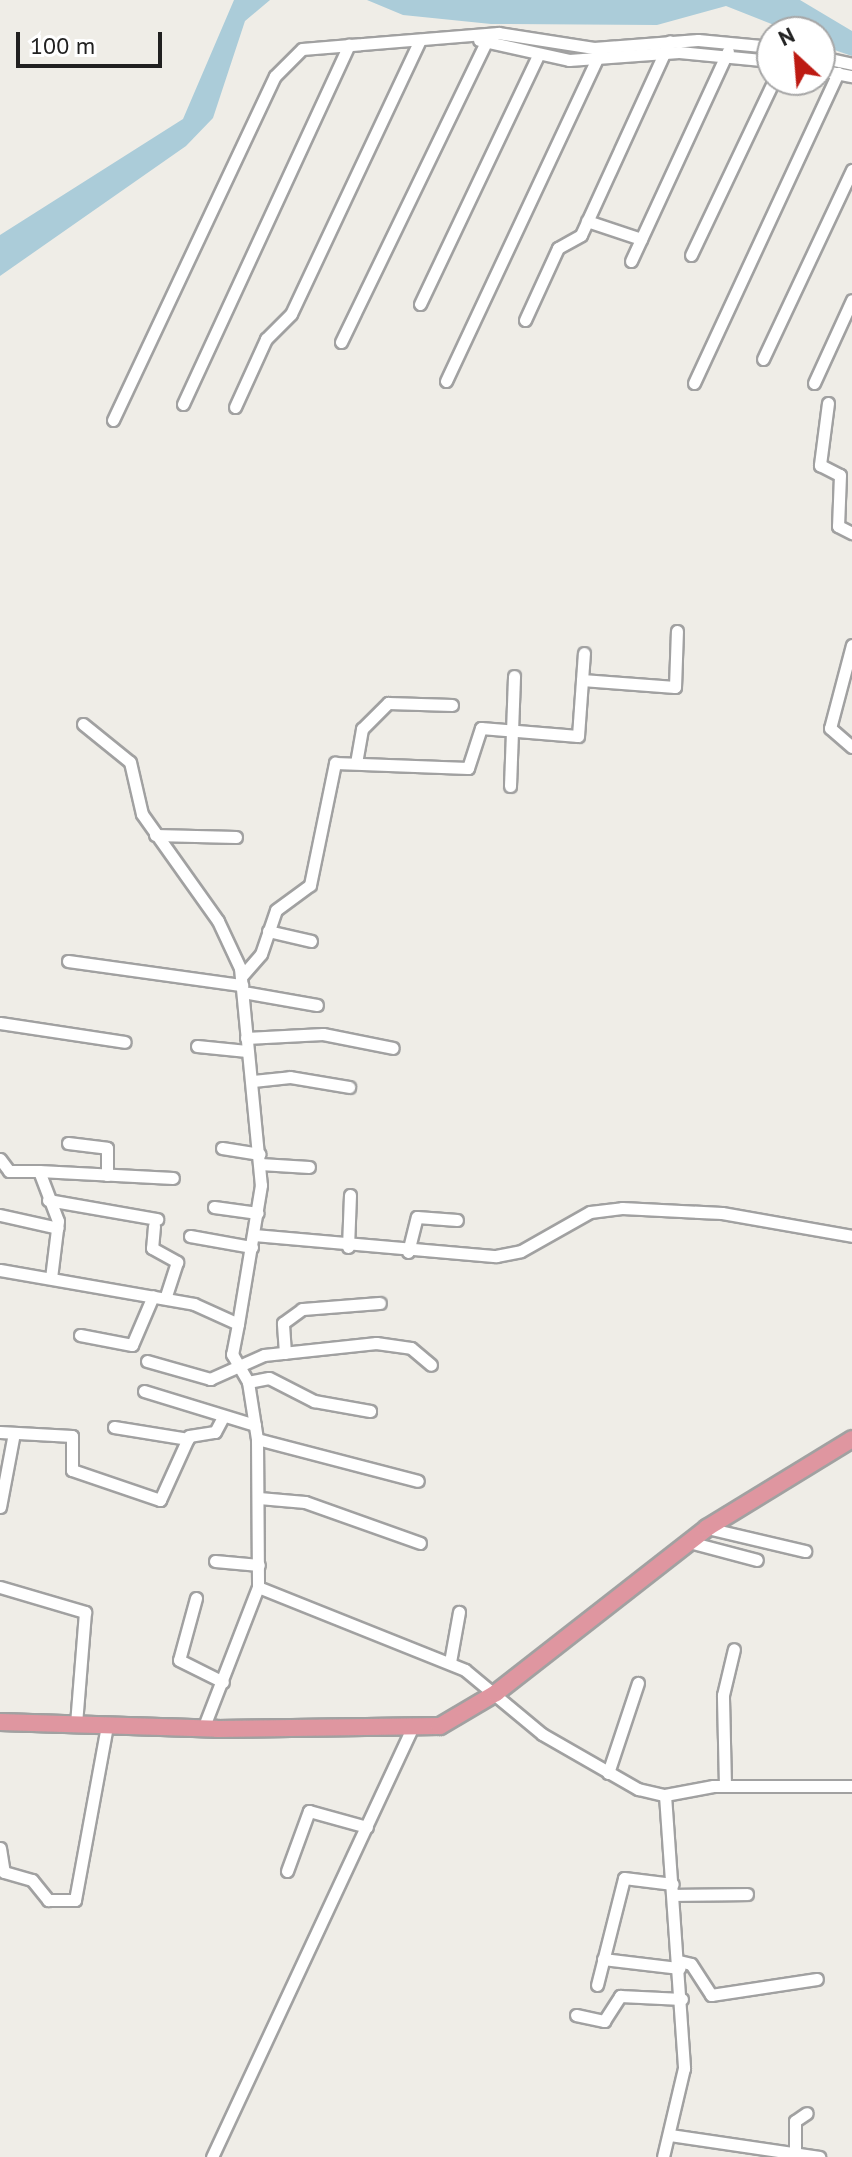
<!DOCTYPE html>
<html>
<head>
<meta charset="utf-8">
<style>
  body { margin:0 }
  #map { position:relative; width:852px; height:2157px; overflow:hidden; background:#efede7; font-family:"PT Sans",sans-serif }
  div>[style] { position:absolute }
  .water>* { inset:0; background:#abccd9 }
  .roads { filter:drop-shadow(2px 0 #a1a1a1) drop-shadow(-2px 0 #a1a1a1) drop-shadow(0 2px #a1a1a1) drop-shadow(0 -2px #a1a1a1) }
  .minor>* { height:11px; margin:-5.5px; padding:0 5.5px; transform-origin:5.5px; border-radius:5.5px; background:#fff }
  .highway>* { height:16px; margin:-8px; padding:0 8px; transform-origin:8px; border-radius:8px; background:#df96a0 }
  span { translate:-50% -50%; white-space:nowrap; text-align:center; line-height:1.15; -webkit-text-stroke:6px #fff; paint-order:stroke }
  .north { position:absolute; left:756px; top:16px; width:80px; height:80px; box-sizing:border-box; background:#fff; border:2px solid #a6a6a6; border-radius:50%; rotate:334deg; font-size:22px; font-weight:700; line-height:32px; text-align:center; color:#202020 }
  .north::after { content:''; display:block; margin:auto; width:28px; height:36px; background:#bd1a12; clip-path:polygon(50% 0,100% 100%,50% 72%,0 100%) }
  .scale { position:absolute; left:16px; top:32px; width:146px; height:36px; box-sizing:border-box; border:4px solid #202020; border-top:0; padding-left:10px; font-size:24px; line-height:28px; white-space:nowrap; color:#202020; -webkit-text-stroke:6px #fff; paint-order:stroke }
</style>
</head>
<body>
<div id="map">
  <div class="water">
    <i style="clip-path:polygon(234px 0,270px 0,245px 21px,213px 118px,186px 146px,0 276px,0 235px,183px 119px)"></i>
    <i style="clip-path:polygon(367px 0,800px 0,852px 31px,852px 56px,820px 45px,820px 32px,792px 32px,726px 6px,657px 25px,491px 24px,403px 15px)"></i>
  </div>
  <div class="roads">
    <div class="minor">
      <i style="left:479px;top:40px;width:92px;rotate:12.5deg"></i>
      <i style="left:569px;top:60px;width:110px;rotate:-4.2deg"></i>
      <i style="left:679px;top:52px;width:93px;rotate:5.5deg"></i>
      <i style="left:820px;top:57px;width:33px;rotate:12deg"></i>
      <i style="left:820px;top:70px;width:33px;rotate:11deg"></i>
      <i style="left:587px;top:221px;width:57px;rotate:18.4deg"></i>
      <i style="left:691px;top:255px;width:194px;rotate:-64.6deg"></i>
      <i style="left:631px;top:261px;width:231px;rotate:-65.2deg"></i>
      <i style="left:420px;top:304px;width:276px;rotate:-64.6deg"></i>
      <i style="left:525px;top:320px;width:79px;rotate:-65.4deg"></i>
      <i style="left:558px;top:248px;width:26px;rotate:-29deg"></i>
      <i style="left:581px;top:235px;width:213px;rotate:-65.4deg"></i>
      <i style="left:341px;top:342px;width:331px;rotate:-64.2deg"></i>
      <i style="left:763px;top:359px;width:209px;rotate:-64.8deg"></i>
      <i style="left:446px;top:381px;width:353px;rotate:-64.9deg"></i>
      <i style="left:694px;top:383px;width:342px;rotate:-65.1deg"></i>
      <i style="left:814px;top:383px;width:91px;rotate:-65.4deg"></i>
      <i style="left:828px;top:403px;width:63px;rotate:97.4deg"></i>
      <i style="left:820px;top:465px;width:22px;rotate:27deg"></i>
      <i style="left:840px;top:475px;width:51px;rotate:92.2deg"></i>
      <i style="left:838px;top:526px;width:16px;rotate:27deg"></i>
      <i style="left:183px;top:404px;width:396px;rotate:-65.2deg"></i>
      <i style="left:235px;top:407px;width:75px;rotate:-65.5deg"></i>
      <i style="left:266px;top:339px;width:35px;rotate:-45deg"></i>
      <i style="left:291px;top:314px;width:303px;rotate:-64.8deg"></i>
      <i style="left:113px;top:420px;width:380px;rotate:-64.8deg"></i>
      <i style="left:275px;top:76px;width:38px;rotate:-45deg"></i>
      <i style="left:302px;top:49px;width:197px;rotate:-4.7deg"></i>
      <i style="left:498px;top:33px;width:97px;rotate:8.9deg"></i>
      <i style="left:594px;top:48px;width:104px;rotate:-4.4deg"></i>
      <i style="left:698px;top:40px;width:74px;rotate:5.4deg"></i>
      <i style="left:852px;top:645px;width:86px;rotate:104.8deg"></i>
      <i style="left:830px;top:728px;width:29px;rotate:41deg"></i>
      <i style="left:582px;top:680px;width:93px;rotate:4.3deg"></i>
      <i style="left:675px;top:687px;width:56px;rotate:-88deg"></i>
      <i style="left:83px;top:724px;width:60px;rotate:39deg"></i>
      <i style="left:130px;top:762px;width:53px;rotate:77deg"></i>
      <i style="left:142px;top:814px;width:131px;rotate:54.6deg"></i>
      <i style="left:218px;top:921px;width:52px;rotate:64.9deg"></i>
      <i style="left:240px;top:968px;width:218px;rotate:84.5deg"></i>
      <i style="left:261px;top:1185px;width:141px;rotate:99.4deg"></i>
      <i style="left:356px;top:763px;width:35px;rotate:-80deg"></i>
      <i style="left:362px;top:729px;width:37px;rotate:-45deg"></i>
      <i style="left:388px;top:703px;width:64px;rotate:1.8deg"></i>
      <i style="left:510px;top:786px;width:110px;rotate:-87.9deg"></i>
      <i style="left:155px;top:835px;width:81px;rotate:1.4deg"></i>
      <i style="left:268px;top:931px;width:44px;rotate:13.1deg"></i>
      <i style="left:68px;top:961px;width:176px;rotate:7.9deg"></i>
      <i style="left:241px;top:977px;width:30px;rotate:-49deg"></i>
      <i style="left:261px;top:954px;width:46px;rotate:-71.2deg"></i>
      <i style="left:276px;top:910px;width:42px;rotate:-36.3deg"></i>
      <i style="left:310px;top:885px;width:125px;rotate:-78.4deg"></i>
      <i style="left:335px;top:763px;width:133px;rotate:2.2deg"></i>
      <i style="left:468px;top:768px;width:42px;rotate:-72deg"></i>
      <i style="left:481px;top:728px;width:97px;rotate:4.7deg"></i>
      <i style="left:578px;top:736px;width:83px;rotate:-85.9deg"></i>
      <i style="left:243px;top:992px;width:75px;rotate:10deg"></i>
      <i style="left:0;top:1023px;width:126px;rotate:8.6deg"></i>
      <i style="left:246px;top:1038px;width:77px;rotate:-3deg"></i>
      <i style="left:323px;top:1034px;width:71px;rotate:11.3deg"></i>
      <i style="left:197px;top:1046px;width:50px;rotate:5.7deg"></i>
      <i style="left:253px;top:1081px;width:37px;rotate:-6deg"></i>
      <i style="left:290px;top:1077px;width:60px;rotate:9.6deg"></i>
      <i style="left:68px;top:1143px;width:39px;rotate:7deg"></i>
      <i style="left:107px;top:1148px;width:27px;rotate:90deg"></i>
      <i style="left:222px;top:1148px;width:38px;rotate:9deg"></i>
      <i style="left:0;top:1159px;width:15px;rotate:53deg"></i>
      <i style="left:9px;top:1171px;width:30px"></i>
      <i style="left:39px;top:1171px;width:53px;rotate:69.2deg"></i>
      <i style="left:58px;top:1221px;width:57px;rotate:97deg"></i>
      <i style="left:260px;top:1164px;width:49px;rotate:3.5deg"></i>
      <i style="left:39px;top:1171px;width:134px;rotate:3deg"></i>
      <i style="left:48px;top:1200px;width:111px;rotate:9.9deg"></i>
      <i style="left:214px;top:1207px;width:44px;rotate:7.8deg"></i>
      <i style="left:0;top:1215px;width:59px;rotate:12.6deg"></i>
      <i style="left:154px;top:1226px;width:22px;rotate:95deg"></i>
      <i style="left:152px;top:1248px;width:29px;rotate:29deg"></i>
      <i style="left:177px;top:1262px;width:38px;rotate:108deg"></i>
      <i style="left:254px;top:1235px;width:243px;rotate:5deg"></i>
      <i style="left:496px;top:1256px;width:25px;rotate:-11deg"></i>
      <i style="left:521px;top:1251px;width:79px;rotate:-29.5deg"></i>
      <i style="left:590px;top:1212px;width:32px;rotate:-7deg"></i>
      <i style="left:622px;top:1208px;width:100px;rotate:2.9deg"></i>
      <i style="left:722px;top:1213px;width:132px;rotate:10deg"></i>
      <i style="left:190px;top:1236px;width:63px;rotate:10.1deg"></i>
      <i style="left:348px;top:1247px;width:52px;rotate:-87.8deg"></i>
      <i style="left:408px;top:1252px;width:36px;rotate:-76deg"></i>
      <i style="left:417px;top:1217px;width:40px;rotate:4.3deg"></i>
      <i style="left:0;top:1270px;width:197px;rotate:9.9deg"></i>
      <i style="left:194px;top:1304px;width:48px;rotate:24.4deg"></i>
      <i style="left:238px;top:1324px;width:31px;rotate:101deg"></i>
      <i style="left:232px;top:1354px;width:32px;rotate:60deg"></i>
      <i style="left:248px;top:1382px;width:58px;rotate:81deg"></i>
      <i style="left:257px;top:1439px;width:148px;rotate:89.6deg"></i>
      <i style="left:258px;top:1587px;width:152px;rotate:111.2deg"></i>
      <i style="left:80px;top:1335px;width:53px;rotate:10.9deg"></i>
      <i style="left:132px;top:1345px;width:53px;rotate:-66.8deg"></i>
      <i style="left:285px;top:1353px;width:30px;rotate:-94deg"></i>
      <i style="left:283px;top:1323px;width:24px;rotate:-36deg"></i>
      <i style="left:302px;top:1309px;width:78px;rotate:-4.4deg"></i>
      <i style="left:147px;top:1361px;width:66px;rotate:15.9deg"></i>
      <i style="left:210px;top:1379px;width:59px;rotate:-24deg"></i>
      <i style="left:264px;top:1355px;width:113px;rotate:-6.1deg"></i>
      <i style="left:376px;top:1343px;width:35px;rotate:8deg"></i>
      <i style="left:411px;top:1348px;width:26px;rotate:40deg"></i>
      <i style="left:248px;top:1382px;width:21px;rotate:-11deg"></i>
      <i style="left:269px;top:1378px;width:51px;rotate:27.1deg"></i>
      <i style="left:314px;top:1401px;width:57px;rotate:10.1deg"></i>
      <i style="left:144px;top:1391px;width:116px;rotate:17deg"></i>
      <i style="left:114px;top:1427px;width:75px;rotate:9.2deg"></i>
      <i style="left:0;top:1432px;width:72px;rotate:3.2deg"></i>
      <i style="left:72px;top:1436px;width:34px;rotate:90deg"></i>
      <i style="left:72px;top:1470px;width:93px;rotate:18.8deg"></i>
      <i style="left:160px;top:1500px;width:70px;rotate:-65.6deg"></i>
      <i style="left:189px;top:1436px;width:26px;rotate:-9deg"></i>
      <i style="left:215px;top:1432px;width:17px;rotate:-62deg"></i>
      <i style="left:257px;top:1439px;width:166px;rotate:14.6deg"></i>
      <i style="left:259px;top:1498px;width:46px;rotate:5deg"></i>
      <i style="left:305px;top:1502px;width:122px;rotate:19.6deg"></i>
      <i style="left:0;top:1507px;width:75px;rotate:-79.3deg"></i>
      <i style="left:707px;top:1528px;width:101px;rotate:13.2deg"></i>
      <i style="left:689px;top:1542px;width:70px;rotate:14.8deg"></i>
      <i style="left:215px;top:1561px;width:44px;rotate:5.2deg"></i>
      <i style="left:0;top:1587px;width:89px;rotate:16.4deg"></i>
      <i style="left:85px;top:1612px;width:111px;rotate:94.6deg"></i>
      <i style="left:258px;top:1587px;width:223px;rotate:21.8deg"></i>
      <i style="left:465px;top:1670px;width:100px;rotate:39.7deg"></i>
      <i style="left:542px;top:1734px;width:111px;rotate:29.8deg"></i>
      <i style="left:638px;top:1789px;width:28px;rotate:13deg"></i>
      <i style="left:665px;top:1795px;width:274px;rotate:86deg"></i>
      <i style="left:684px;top:2068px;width:91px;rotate:103.3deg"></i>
      <i style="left:196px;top:1598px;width:64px;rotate:105.3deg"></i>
      <i style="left:179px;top:1660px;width:49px;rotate:26.6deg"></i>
      <i style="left:450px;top:1662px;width:51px;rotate:-79.8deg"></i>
      <i style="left:608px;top:1773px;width:95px;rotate:-71.6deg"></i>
      <i style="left:725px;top:1786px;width:91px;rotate:-91.3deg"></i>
      <i style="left:723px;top:1695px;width:47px;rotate:-76.6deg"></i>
      <i style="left:665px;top:1795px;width:49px;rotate:-10.6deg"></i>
      <i style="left:713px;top:1786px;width:139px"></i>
      <i style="left:0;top:1848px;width:24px;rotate:81deg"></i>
      <i style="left:4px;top:1872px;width:29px;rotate:16deg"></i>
      <i style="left:32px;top:1880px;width:26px;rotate:51deg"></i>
      <i style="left:48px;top:1900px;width:27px"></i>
      <i style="left:75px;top:1900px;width:178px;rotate:-79.6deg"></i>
      <i style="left:287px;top:1871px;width:64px;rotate:-69.9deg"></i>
      <i style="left:309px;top:1811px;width:60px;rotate:15.4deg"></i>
      <i style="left:674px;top:1895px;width:73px;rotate:-0.8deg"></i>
      <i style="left:603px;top:1959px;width:77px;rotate:6.8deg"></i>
      <i style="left:679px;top:1961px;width:12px;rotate:14deg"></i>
      <i style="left:691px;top:1964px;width:37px;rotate:57deg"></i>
      <i style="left:711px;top:1995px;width:107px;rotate:-8.6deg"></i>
      <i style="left:597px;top:1985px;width:110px;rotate:-75.8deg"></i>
      <i style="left:624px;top:1878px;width:49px;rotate:7deg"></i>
      <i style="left:576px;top:2015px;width:29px;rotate:12deg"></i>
      <i style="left:604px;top:2021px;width:30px;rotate:-57deg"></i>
      <i style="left:620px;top:1996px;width:62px;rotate:2.8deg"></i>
      <i style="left:670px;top:2135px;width:151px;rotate:8.4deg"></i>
      <i style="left:795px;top:2150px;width:29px;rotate:-90deg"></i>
      <i style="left:795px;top:2121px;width:14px;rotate:-34deg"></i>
      <i style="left:212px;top:2157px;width:473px;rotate:-65deg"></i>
    </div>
    <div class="highway">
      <i style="left:0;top:1722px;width:217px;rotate:1.8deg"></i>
      <i style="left:217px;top:1729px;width:223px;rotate:-0.8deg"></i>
      <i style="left:440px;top:1726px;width:65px;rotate:-30.5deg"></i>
      <i style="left:496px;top:1693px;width:268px;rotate:-38deg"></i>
      <i style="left:707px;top:1528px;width:170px;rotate:-31.5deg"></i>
    </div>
  </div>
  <div class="north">N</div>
  <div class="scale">100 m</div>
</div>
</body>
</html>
